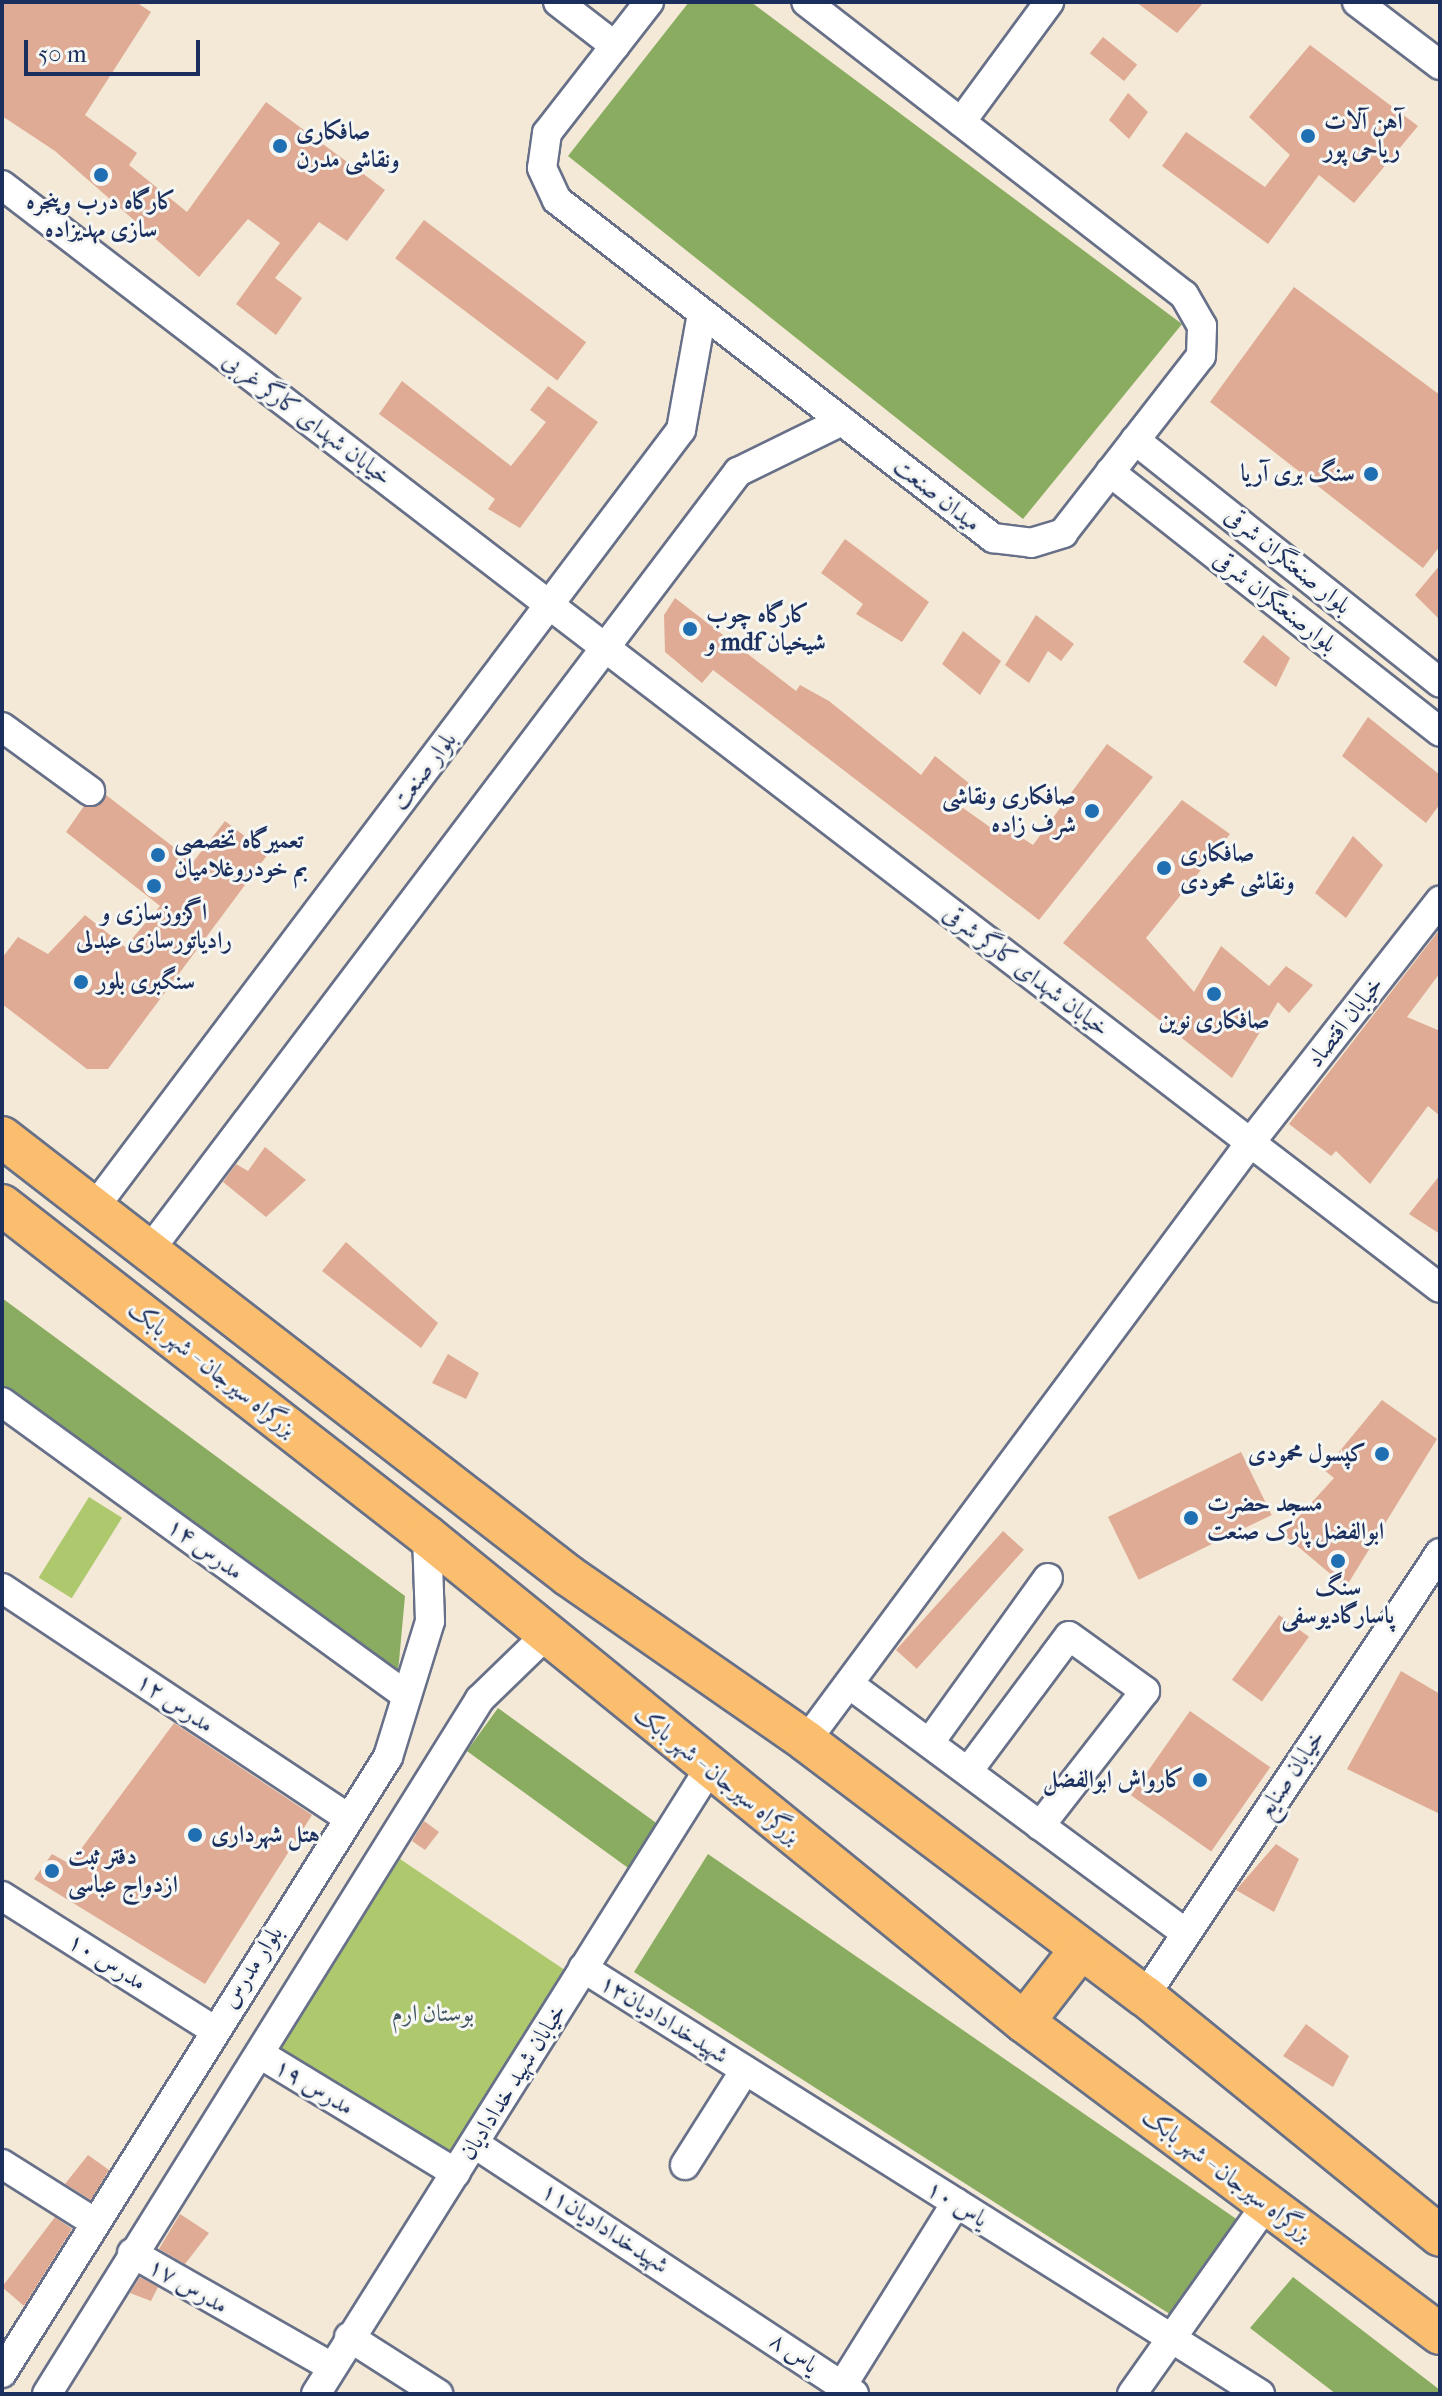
<!DOCTYPE html>
<html>
<head>
<meta charset="utf-8">
<style>
  body { margin:0 }
  #map { position:relative; width:1442px; height:2396px; overflow:hidden; background:#f3e9d6; font-family:"IM FELL French Canon",Amiri,serif }
  div>[style] { position:absolute }
  .green>* { inset:0; background:#aec86e; transform-origin:0 0 }
  .forest>* { inset:0; background:#8aac61; transform-origin:0 0 }
  .building>* { inset:0; background:#dfab95; transform-origin:0 0 }
  .roads { filter:drop-shadow(2px 0 #677088) drop-shadow(-2px 0 #677088) drop-shadow(0 2px #677088) drop-shadow(0 -2px #677088) }
  .minor>* { height:28px; margin:-14px; padding:0 14px; transform-origin:14px; border-radius:14px; background:#fff }
  .highway>* { height:40px; margin:-20px; padding:0 20px; transform-origin:20px; border-radius:20px; background:#fabe6e }
  .dots>* { width:22px; height:22px; translate:-50% -50%; box-sizing:border-box; border:4px solid #f6f6f2; border-radius:50% }
  span { translate:-50% -50%; white-space:nowrap; text-align:center; line-height:1.15; -webkit-text-stroke:6px #f6f6f2; paint-order:stroke }
  .poi-label { font-size:24px; color:#1b2f5e; font-weight:700 }
  .left { translate:0 -50%; text-align:left }
  .right { translate:-100% -50%; text-align:right }
  .street-label { font-size:24px; color:#1b2f5e }
  .park-label { font-size:24px; color:#405562 }
  .frame { position:absolute; inset:0; border:4px solid #1b2f5e; pointer-events:none }
  .scale { position:absolute; left:24px; top:40px; width:176px; height:36px; box-sizing:border-box; border:4px solid #1b2f5e; border-top:0; padding-left:10px; font-size:24px; line-height:28px; white-space:nowrap; color:#1b2f5e; -webkit-text-stroke:6px #f6f6f2; paint-order:stroke }
</style>
</head>
<body>
<div id="map">
  <div class="green">
    <i style="left:89px;top:1497px;width:39px;height:95px;rotate:32deg"></i>
    <i style="left:400px;top:1859px;width:213px;height:231px;rotate:34deg"></i>
  </div>
  <div class="forest">
    <i style="clip-path:polygon(689px 2px,751px 2px,1182px 324px,1023px 519px,568px 156px)"></i>
    <i style="clip-path:polygon(2px 1298px,405px 1596px,398px 1672px,2px 1391px)"></i>
    <i style="left:498px;top:1708px;width:216px;height:53px;rotate:36deg"></i>
    <i style="clip-path:polygon(708px 1854px,1245px 2225px,1176px 2318px,634px 1972px)"></i>
    <i style="clip-path:polygon(1293px 2277px,1440px 2390px,1440px 2394px,1336px 2394px,1250px 2328px)"></i>
  </div>
  <div class="building">
    <i style="clip-path:polygon(2px 2px,136px 2px,151px 12px,85px 115px,137px 153px,129px 165px,187px 212px,266px 102px,385px 190px,347px 241px,319px 222px,275px 278px,302px 298px,276px 335px,236px 304px,280px 243px,248px 219px,199px 277px,55px 151px,2px 116px)"></i>
    <i style="clip-path:polygon(1136px 2px,1204px 2px,1177px 33px)"></i>
    <i style="left:1103px;top:37px;width:44px;height:21px;rotate:39deg"></i>
    <i style="clip-path:polygon(1310px 45px,1418px 126px,1354px 203px,1319px 175px,1268px 244px,1162px 166px,1186px 132px,1265px 187px,1290px 155px,1249px 117px)"></i>
    <i style="clip-path:polygon(1128px 93px,1148px 112px,1129px 139px,1109px 120px)"></i>
    <i style="left:424px;top:220px;width:203px;height:48px;rotate:37deg"></i>
    <i style="clip-path:polygon(1294px 287px,1440px 395px,1440px 546px,1423px 568px,1210px 402px)"></i>
    <i style="clip-path:polygon(402px 381px,511px 466px,546px 422px,530px 410px,548px 386px,598px 422px,520px 528px,488px 509px,495px 499px,379px 414px)"></i>
    <i style="clip-path:polygon(845px 539px,929px 602px,902px 642px,856px 614px,863px 604px,821px 573px)"></i>
    <i style="clip-path:polygon(1440px 565px,1440px 620px,1415px 595px)"></i>
    <i style="clip-path:polygon(675px 598px,796px 691px,800px 685px,829px 701px,921px 775px,935px 756px,970px 784px,956px 803px,994px 830px,999px 823px,1033px 845px,1107px 744px,1153px 777px,1039px 920px,713px 670px,702px 683px,665px 652px,664px 615px)"></i>
    <i style="clip-path:polygon(1036px 615px,1074px 644px,1061px 661px,1048px 651px,1029px 683px,1005px 665px)"></i>
    <i style="clip-path:polygon(963px 631px,1001px 661px,980px 695px,942px 664px)"></i>
    <i style="clip-path:polygon(1263px 635px,1290px 658px,1276px 687px,1243px 662px)"></i>
    <i style="clip-path:polygon(1368px 717px,1440px 775px,1440px 804px,1426px 823px,1342px 756px)"></i>
    <i style="clip-path:polygon(106px 795px,193px 862px,225px 821px,268px 854px,108px 1069px,87px 1069px,2px 1004px,2px 958px,18px 937px,48px 954px,85px 915px,125px 947px,160px 906px,66px 832px,84px 806px,98px 806px)"></i>
    <i style="clip-path:polygon(1182px 800px,1230px 834px,1146px 938px,1194px 992px,1221px 946px,1269px 986px,1286px 966px,1313px 985px,1289px 1013px,1278px 1002px,1232px 1078px,1063px 943px)"></i>
    <i style="clip-path:polygon(1353px 836px,1383px 865px,1346px 918px,1315px 893px)"></i>
    <i style="clip-path:polygon(1440px 929px,1440px 973px,1407px 1017px,1440px 1031px,1440px 1116px,1428px 1106px,1370px 1184px,1336px 1151px,1331px 1156px,1289px 1124px)"></i>
    <i style="clip-path:polygon(265px 1147px,306px 1180px,266px 1217px,223px 1182px,236px 1164px,248px 1171px)"></i>
    <i style="clip-path:polygon(1440px 1175px,1440px 1234px,1409px 1214px)"></i>
    <i style="clip-path:polygon(346px 1242px,438px 1323px,421px 1348px,322px 1271px)"></i>
    <i style="clip-path:polygon(448px 1354px,479px 1373px,466px 1399px,432px 1383px)"></i>
    <i style="clip-path:polygon(1382px 1400px,1437px 1439px,1346px 1587px,1283px 1534px,1334px 1478px,1324px 1470px)"></i>
    <i style="left:1241px;top:1452px;width:70px;height:148px;rotate:64deg"></i>
    <i style="left:1003px;top:1531px;width:28px;height:160px;rotate:42deg"></i>
    <i style="left:1279px;top:1615px;width:37px;height:80px;rotate:36deg"></i>
    <i style="clip-path:polygon(1401px 1671px,1440px 1694px,1440px 1814px,1347px 1769px)"></i>
    <i style="left:1190px;top:1711px;width:98px;height:103px;rotate:35deg"></i>
    <i style="clip-path:polygon(174px 1723px,312px 1815px,205px 1984px,34px 1879px,52px 1854px,70px 1864px)"></i>
    <i style="clip-path:polygon(424px 1821px,439px 1832px,425px 1850px,412px 1841px)"></i>
    <i style="clip-path:polygon(1276px 1844px,1299px 1859px,1274px 1912px,1236px 1890px)"></i>
    <i style="clip-path:polygon(1306px 2024px,1349px 2056px,1333px 2087px,1283px 2056px)"></i>
    <i style="clip-path:polygon(88px 2155px,109px 2170px,91px 2200px,65px 2184px)"></i>
    <i style="clip-path:polygon(180px 2214px,209px 2233px,185px 2264px,159px 2249px)"></i>
    <i style="clip-path:polygon(55px 2217px,72px 2229px,24px 2306px,2px 2287px)"></i>
    <i style="clip-path:polygon(140px 2277px,158px 2287px,151px 2301px,130px 2293px)"></i>
  </div>
  <div class="roads">
    <div class="minor">
      <i style="left:558px;top:2px;width:72px;rotate:37.7deg"></i>
      <i style="left:649px;top:2px;width:166px;rotate:127.9deg"></i>
      <i style="left:547px;top:133px;width:35px;rotate:98deg"></i>
      <i style="left:542px;top:168px;width:35px;rotate:65deg"></i>
      <i style="left:557px;top:200px;width:552px;rotate:37.78deg"></i>
      <i style="left:993px;top:538px;width:38px;rotate:7deg"></i>
      <i style="left:1031px;top:543px;width:34px;rotate:-17deg"></i>
      <i style="left:1063px;top:533px;width:224px;rotate:-52.1deg"></i>
      <i style="left:1201px;top:356px;width:30px;rotate:-88deg"></i>
      <i style="left:1202px;top:326px;width:36px;rotate:-120deg"></i>
      <i style="left:1184px;top:295px;width:478px;rotate:-142.2deg"></i>
      <i style="left:1357px;top:2px;width:104px;rotate:37.2deg"></i>
      <i style="left:961px;top:122px;width:149px;rotate:-53.7deg"></i>
      <i style="left:2px;top:185px;width:1812px;rotate:37.49deg"></i>
      <i style="left:1135px;top:440px;width:390px;rotate:38.5deg"></i>
      <i style="left:1110px;top:472px;width:420px;rotate:38.2deg"></i>
      <i style="left:2px;top:727px;width:109px;rotate:36deg"></i>
      <i style="left:94px;top:1208px;width:975px;rotate:-52.97deg"></i>
      <i style="left:681px;top:430px;width:119px;rotate:-79.8deg"></i>
      <i style="left:149px;top:1251px;width:977px;rotate:-52.91deg"></i>
      <i style="left:738px;top:472px;width:116px;rotate:-26.1deg"></i>
      <i style="left:2px;top:1402px;width:500px;rotate:35.98deg"></i>
      <i style="left:2px;top:1588px;width:415px;rotate:33.6deg"></i>
      <i style="left:849px;top:1684px;width:417px;rotate:36.5deg"></i>
      <i style="left:806px;top:1741px;width:745px;rotate:-53.41deg"></i>
      <i style="left:1250px;top:1143px;width:308px;rotate:-51.9deg"></i>
      <i style="left:930px;top:1742px;width:202px;rotate:-54.3deg"></i>
      <i style="left:969px;top:1770px;width:167px;rotate:-53.3deg"></i>
      <i style="left:1069px;top:1636px;width:94px;rotate:35.9deg"></i>
      <i style="left:1145px;top:1691px;width:171px;rotate:127.9deg"></i>
      <i style="left:2px;top:1896px;width:249px;rotate:32.3deg"></i>
      <i style="left:583px;top:1968px;width:800px;rotate:32.18deg"></i>
      <i style="left:1145px;top:1996px;width:532px;rotate:-56.34deg"></i>
      <i style="left:260px;top:2054px;width:229px;rotate:31.3deg"></i>
      <i style="left:475px;top:2144px;width:454px;rotate:33.4deg"></i>
      <i style="left:2px;top:2164px;width:109px;rotate:32.2deg"></i>
      <i style="left:685px;top:2165px;width:112px;rotate:-57.7deg"></i>
      <i style="left:132px;top:2253px;width:230px;rotate:29.7deg"></i>
      <i style="left:349px;top:2337px;width:106px;rotate:32.6deg"></i>
      <i style="left:2px;top:2373px;width:727px;rotate:-57.93deg"></i>
      <i style="left:388px;top:1757px;width:142px;rotate:-72.8deg"></i>
      <i style="left:430px;top:1621px;width:85px;rotate:-92deg"></i>
      <i style="left:842px;top:2386px;width:216px;rotate:-58.1deg"></i>
      <i style="left:47px;top:2394px;width:819px;rotate:-58.08deg"></i>
      <i style="left:480px;top:1699px;width:93px;rotate:-44.1deg"></i>
      <i style="left:316px;top:2394px;width:738px;rotate:-57.84deg"></i>
      <i style="left:1132px;top:2394px;width:232px;rotate:-54.7deg"></i>
    </div>
    <div class="highway">
      <i style="left:2px;top:1137px;width:717px;rotate:37.75deg"></i>
      <i style="left:569px;top:1576px;width:289px;rotate:34.8deg"></i>
      <i style="left:806px;top:1741px;width:424px;rotate:37deg"></i>
      <i style="left:1145px;top:1996px;width:380px;rotate:39.1deg"></i>
      <i style="left:2px;top:1205px;width:539px;rotate:37.91deg"></i>
      <i style="left:427px;top:1536px;width:770px;rotate:39.15deg"></i>
      <i style="left:1024px;top:2022px;width:520px;rotate:36.87deg"></i>
      <i style="left:1024px;top:2022px;width:90px;rotate:-52.2deg"></i>
    </div>
  </div>
  <div class="dots">
    <i style="left:1308px;top:136px;background:#1f6fb2"></i>
    <i style="left:280px;top:146px;background:#1f6fb2"></i>
    <i style="left:101px;top:175px;background:#1f6fb2"></i>
    <i style="left:1371px;top:474px;background:#1f6fb2"></i>
    <i style="left:690px;top:629px;background:#1f6fb2"></i>
    <i style="left:1092px;top:811px;background:#1f6fb2"></i>
    <i style="left:158px;top:855px;background:#1f6fb2"></i>
    <i style="left:1164px;top:868px;background:#1f6fb2"></i>
    <i style="left:154px;top:886px;background:#1f6fb2"></i>
    <i style="left:81px;top:982px;background:#1f6fb2"></i>
    <i style="left:1214px;top:994px;background:#1f6fb2"></i>
    <i style="left:1382px;top:1454px;background:#1f6fb2"></i>
    <i style="left:1191px;top:1518px;background:#1f6fb2"></i>
    <i style="left:1338px;top:1561px;background:#1f6fb2"></i>
    <i style="left:1200px;top:1780px;background:#1f6fb2"></i>
    <i style="left:195px;top:1835px;background:#1f6fb2"></i>
    <i style="left:52px;top:1871px;background:#1f6fb2"></i>
  </div>
  <div class="poi-label">
    <span class="left" style="left:1324px;top:136px">آهن آلات<br>ریاحی پور</span>
    <span class="left" style="left:296px;top:146px">صافکاری<br>ونقاشی مدرن</span>
    <span style="left:101px;top:216px">کارگاه درب وپنجره<br>سازی مهدیزاده</span>
    <span class="right" style="left:1355px;top:474px">سنگ بری آریا</span>
    <span class="left" style="left:706px;top:629px">کارگاه چوب<br>و mdf شیخیان</span>
    <span class="right" style="left:1076px;top:811px">صافکاری ونقاشی<br>شرف زاده</span>
    <span class="left" style="left:174px;top:855px">تعمیرگاه تخصصی<br>بم خودروغلامیان</span>
    <span class="left" style="left:1180px;top:868px">صافکاری<br>ونقاشی محمودی</span>
    <span style="left:154px;top:927px">اگزوزسازی و<br>رادیاتورسازی عبدلی</span>
    <span class="left" style="left:97px;top:982px">سنگبری بلور</span>
    <span style="left:1214px;top:1021px">صافکاری نوین</span>
    <span class="right" style="left:1366px;top:1454px">کپسول محمودی</span>
    <span class="left" style="left:1207px;top:1518px">مسجد حضرت<br>ابوالفضل پارک صنعت</span>
    <span style="left:1338px;top:1602px">سنگ<br>پاسارگادیوسفی</span>
    <span class="right" style="left:1184px;top:1780px">کارواش ابوالفضل</span>
    <span class="left" style="left:211px;top:1835px">هتل شهرداری</span>
    <span class="left" style="left:68px;top:1871px">دفتر ثبت<br>ازدواج عباسی</span>
  </div>
  <div class="street-label">
    <span style="left:307px;top:419px;rotate:37deg">خیابان شهدای کارگر غربی</span>
    <span style="left:937px;top:495px;rotate:38deg">میدان صنعت</span>
    <span style="left:1288px;top:561px;rotate:39deg">بلوار صنعتگران شرقی</span>
    <span style="left:1275px;top:602px;rotate:38deg">بلوارصنعتگران شرقی</span>
    <span style="left:424px;top:771px;rotate:-53deg">بلوار صنعت</span>
    <span style="left:1026px;top:971px;rotate:37deg">خیابان شهدای کارگر شرقی</span>
    <span style="left:1345px;top:1022px;rotate:-52deg">خیابان اقتصاد</span>
    <span style="left:212px;top:1369px;rotate:38deg">بزرگراه سیرجان - شهر بابک</span>
    <span style="left:205px;top:1549px;rotate:36deg">مدرس ۱۴</span>
    <span style="left:175px;top:1703px;rotate:34deg">مدرس ۱۲</span>
    <span style="left:1291px;top:1774px;rotate:-56deg">خیابان صنایع</span>
    <span style="left:717px;top:1775px;rotate:39deg">بزرگراه سیرجان - شهر بابک</span>
    <span style="left:107px;top:1962px;rotate:32deg">مدرس ۱۰</span>
    <span style="left:252px;top:1967px;rotate:-57deg">بلوار مدرس</span>
    <span style="left:664px;top:2019px;rotate:32deg">شهیدخدادادیان۱۳</span>
    <span style="left:513px;top:2082px;rotate:-58deg">خیابان شهید خدادادیان</span>
    <span style="left:314px;top:2087px;rotate:31deg">مدرس ۱۹</span>
    <span style="left:1227px;top:2175px;rotate:37deg">بزرگراه سیرجان - شهر بابک</span>
    <span style="left:957px;top:2204px;rotate:32deg">یاس ۱۰</span>
    <span style="left:605px;top:2228px;rotate:33deg">شهیدخدادادیان۱۱</span>
    <span style="left:188px;top:2286px;rotate:30deg">مدرس ۱۷</span>
    <span style="left:794px;top:2353px;rotate:35deg">یاس ۸</span>
  </div>
  <div class="park-label">
    <span style="left:433px;top:2014px">بوستان ارم</span>
  </div>
  <div class="frame"></div>
  <div class="scale">50 m</div>
</div>
</body>
</html>
